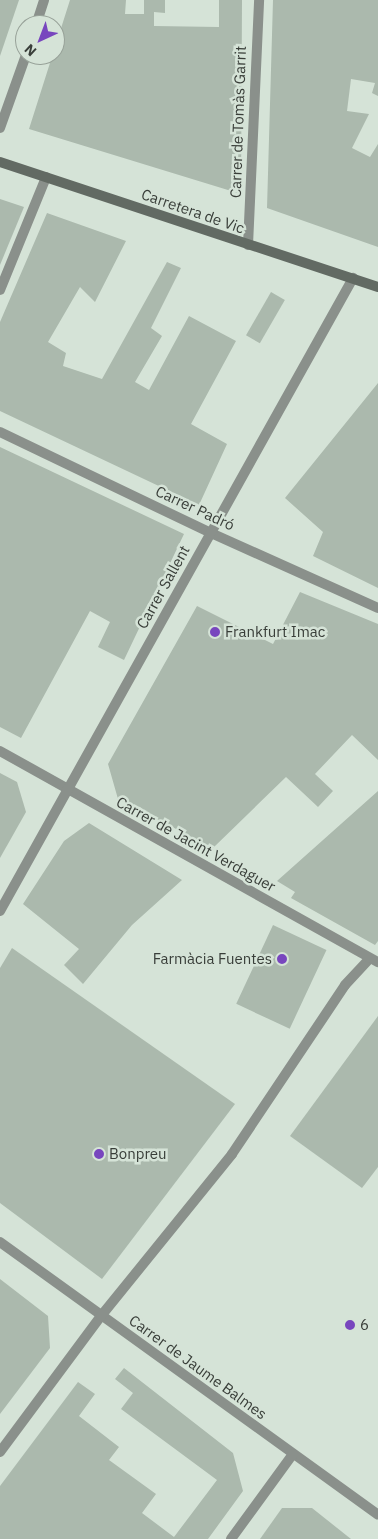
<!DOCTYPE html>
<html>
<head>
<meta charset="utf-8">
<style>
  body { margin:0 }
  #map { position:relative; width:378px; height:1539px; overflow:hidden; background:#d5e3d7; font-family:"IBM Plex Sans",sans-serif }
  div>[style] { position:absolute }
  .building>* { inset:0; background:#abb9ad; transform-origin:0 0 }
  .pedestrian>* { height:10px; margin:-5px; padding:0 5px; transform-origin:5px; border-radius:5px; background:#8a908b }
  .minor>* { height:10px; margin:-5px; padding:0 5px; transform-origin:5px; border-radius:5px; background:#8a908b }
  .secondary>* { height:10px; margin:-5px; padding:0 5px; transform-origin:5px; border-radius:5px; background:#626a63 }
  .dots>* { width:14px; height:14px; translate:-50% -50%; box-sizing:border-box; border:2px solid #d5e3d7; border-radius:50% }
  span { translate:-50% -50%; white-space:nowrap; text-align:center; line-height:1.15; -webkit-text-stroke:5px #d5e3d7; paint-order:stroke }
  .street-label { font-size:15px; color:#393e39 }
  .poi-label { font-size:15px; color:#393e39 }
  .left { translate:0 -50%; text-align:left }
  .right { translate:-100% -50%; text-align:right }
  .north { position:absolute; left:15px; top:15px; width:50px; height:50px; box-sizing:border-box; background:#d5e3d7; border:1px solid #97a198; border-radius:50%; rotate:223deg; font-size:14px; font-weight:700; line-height:20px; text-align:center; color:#393e39 }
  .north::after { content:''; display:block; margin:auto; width:18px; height:22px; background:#7846be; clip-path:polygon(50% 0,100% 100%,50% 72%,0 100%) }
</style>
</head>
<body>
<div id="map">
  <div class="building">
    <i style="clip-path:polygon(0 0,19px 0,0 56px)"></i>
    <i style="clip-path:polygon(70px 0,126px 0,125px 14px,144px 14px,144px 0,165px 0,165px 13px,154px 12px,154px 26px,219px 27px,219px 0,242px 0,241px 194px,29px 129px)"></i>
    <i style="clip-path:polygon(273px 0,378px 0,378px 96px,372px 93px,375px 83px,351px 79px,347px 111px,369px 114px,352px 148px,370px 157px,378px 144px,378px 247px,267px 208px)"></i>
    <i style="clip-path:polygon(0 199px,24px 207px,0 265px)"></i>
    <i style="clip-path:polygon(47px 213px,126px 241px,95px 302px,80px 287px,48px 342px,66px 353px,63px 366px,102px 379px,167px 262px,181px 268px,151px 328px,162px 336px,135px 382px,149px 390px,189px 316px,236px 341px,191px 424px,227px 444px,199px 505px,0 411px,0 322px)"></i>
    <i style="left:271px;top:292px;width:16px;height:50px;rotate:30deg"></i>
    <i style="clip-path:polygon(378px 383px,378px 588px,313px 556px,323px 532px,285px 498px)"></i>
    <i style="clip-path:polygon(0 447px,184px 534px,124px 660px,98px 647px,110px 622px,90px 611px,21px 738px,0 727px)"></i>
    <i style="clip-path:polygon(300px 592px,378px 624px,378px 760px,352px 735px,315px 774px,333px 791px,318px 807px,286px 777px,213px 848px,118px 799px,108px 764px,197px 606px,273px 644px)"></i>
    <i style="clip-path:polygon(0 773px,17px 782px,26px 812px,0 858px)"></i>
    <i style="clip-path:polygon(378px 791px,378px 941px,375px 945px,291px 898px,295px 892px,277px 881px)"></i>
    <i style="clip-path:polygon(89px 823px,182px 880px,132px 925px,83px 984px,64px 965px,79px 949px,23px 904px,64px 841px)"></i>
    <i style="left:273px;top:925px;width:59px;height:87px;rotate:25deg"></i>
    <i style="clip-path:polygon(12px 948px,235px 1104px,102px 1279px,0 1203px,0 968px)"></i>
    <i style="clip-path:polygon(378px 1016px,378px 1167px,362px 1188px,290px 1136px)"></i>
    <i style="clip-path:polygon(0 1279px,48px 1316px,50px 1348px,0 1414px)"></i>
    <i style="clip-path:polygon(124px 1368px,233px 1453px,243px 1491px,208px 1539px,0 1539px,0 1486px,78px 1382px,95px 1394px,79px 1416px,119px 1447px,109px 1460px,156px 1494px,142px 1513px,174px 1537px,217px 1480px,121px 1409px,133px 1393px,115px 1379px)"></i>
    <i style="clip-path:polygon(282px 1508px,312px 1508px,351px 1539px,260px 1539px)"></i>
  </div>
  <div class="pedestrian">
    <i style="left:0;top:290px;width:122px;rotate:-67.8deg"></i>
    <i style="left:232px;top:1154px;width:203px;rotate:-56.2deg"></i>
    <i style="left:345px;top:985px;width:35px;rotate:-47deg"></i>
  </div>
  <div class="minor">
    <i style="left:36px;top:25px;width:26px;rotate:-72deg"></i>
    <i style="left:0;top:128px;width:77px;rotate:-70.4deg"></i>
    <i style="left:248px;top:245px;width:245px;rotate:-87.4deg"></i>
    <i style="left:0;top:432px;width:234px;rotate:25.6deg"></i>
    <i style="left:211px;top:533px;width:183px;rotate:24.2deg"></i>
    <i style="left:0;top:751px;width:433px;rotate:29.2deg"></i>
    <i style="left:0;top:911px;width:725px;rotate:-60.85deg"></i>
    <i style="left:0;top:1242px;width:466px;rotate:35.8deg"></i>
    <i style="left:0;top:1452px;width:169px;rotate:-53.4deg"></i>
    <i style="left:101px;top:1316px;width:208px;rotate:-51deg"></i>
    <i style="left:231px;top:1539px;width:105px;rotate:-53.9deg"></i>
  </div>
  <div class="secondary">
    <i style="left:0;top:162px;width:398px;rotate:18.3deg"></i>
  </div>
  <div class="dots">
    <i style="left:215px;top:632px;background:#7846be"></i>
    <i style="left:282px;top:959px;background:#7846be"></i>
    <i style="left:99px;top:1154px;background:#7846be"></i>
    <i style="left:350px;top:1325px;background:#7846be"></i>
  </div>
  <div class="street-label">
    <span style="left:238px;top:122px;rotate:-88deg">Carrer de Tomàs Garrit</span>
    <span style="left:193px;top:211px;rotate:19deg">Carretera de Vic</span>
    <span style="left:195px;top:508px;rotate:25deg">Carrer Padró</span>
    <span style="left:163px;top:587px;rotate:-61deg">Carrer Sallent</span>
    <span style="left:196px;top:844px;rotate:29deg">Carrer de Jacint Verdaguer</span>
    <span style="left:198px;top:1367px;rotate:36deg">Carrer de Jaume Balmes</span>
  </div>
  <div class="poi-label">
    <span class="left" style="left:225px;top:632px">Frankfurt Imac</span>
    <span class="right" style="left:272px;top:959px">Farmàcia Fuentes</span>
    <span class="left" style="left:109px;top:1154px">Bonpreu</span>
    <span class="left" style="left:360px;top:1325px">6</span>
  </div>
  <div class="north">N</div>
</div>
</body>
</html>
